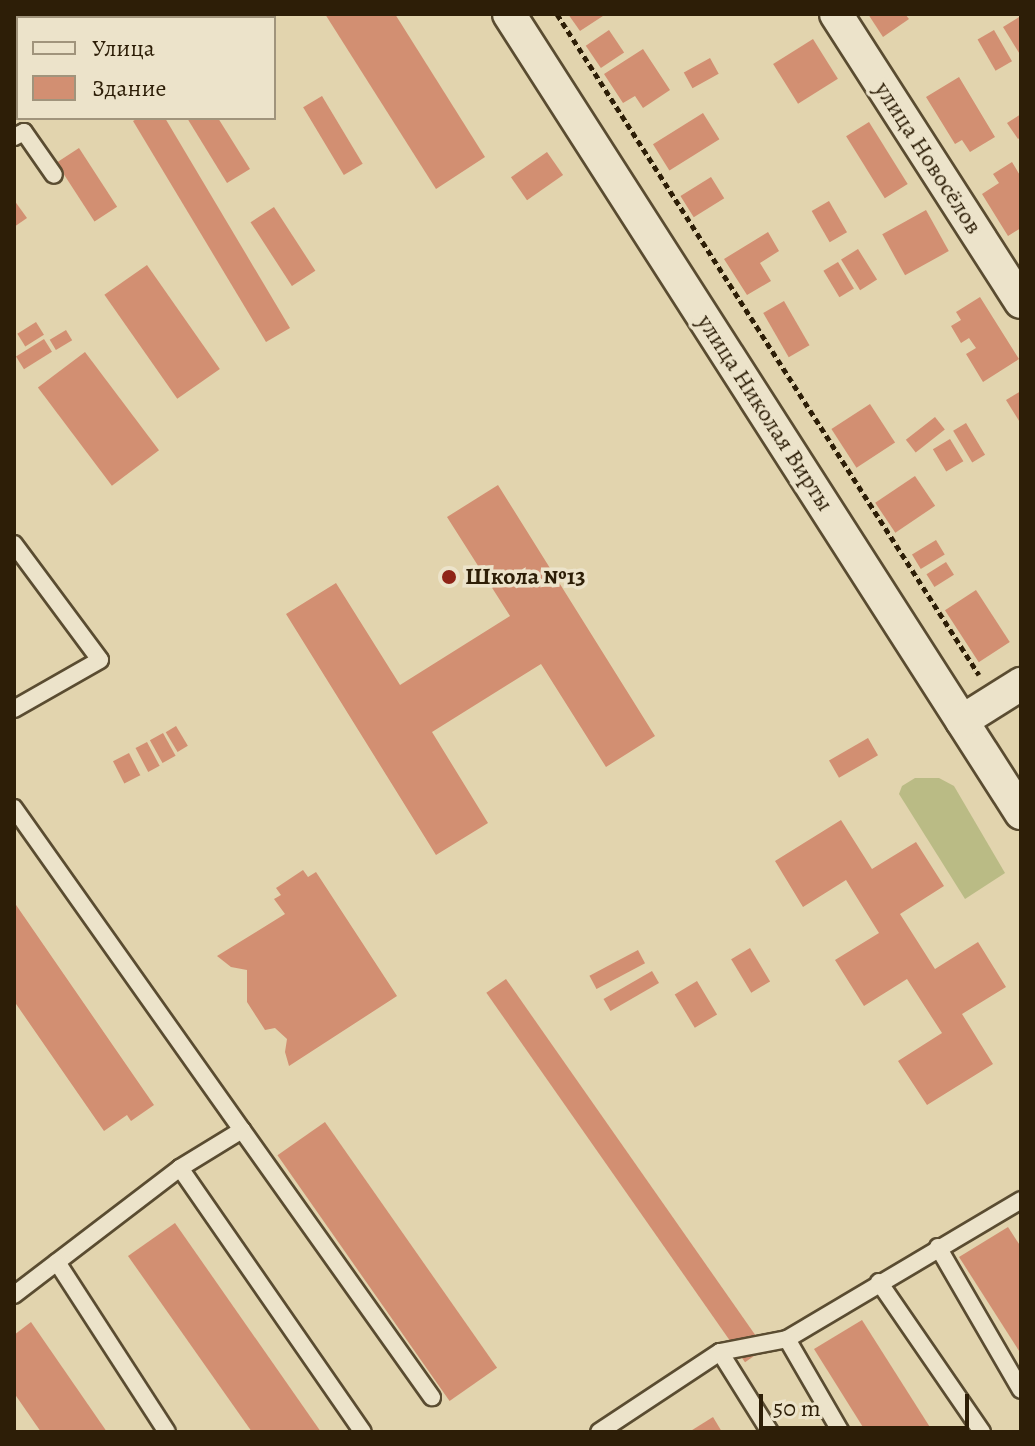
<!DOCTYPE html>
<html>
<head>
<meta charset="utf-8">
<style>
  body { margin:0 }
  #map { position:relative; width:1035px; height:1446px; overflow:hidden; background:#e2d4ae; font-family:Alegreya,serif }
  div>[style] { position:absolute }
  .green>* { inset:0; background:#babb85 }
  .building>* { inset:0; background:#d28f72; transform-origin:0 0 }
  .path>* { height:5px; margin-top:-2.5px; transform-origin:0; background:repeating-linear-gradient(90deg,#2d1e07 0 6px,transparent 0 10px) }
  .roads { filter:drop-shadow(2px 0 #5a4c31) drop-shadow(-2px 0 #5a4c31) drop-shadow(0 2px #5a4c31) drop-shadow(0 -2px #5a4c31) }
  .lane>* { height:16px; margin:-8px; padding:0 8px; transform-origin:8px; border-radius:8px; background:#ece3ca }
  .street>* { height:32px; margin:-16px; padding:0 16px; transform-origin:16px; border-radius:16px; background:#ece3ca }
  .dots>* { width:22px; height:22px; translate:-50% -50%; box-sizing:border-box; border:4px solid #ece3ca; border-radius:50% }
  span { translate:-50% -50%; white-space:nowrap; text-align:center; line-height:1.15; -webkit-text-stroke:7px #ece3ca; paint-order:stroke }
  .street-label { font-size:24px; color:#2d1e07 }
  .poi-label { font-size:24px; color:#2d1e07; font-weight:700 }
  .left { translate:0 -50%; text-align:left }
  .frame { position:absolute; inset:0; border:16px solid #2d1e07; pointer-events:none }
  .legend { position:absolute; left:16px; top:16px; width:260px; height:104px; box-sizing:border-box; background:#ece3ca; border:2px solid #a0947c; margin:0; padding:10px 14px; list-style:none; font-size:24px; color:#2d1e07 }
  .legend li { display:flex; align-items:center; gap:16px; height:40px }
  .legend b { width:40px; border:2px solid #a0947c }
  .scale { position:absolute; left:759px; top:1394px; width:210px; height:36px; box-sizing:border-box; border:4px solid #2d1e07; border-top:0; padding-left:10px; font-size:24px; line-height:28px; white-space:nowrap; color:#2d1e07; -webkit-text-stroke:6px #ece3ca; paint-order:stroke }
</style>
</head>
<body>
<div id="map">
  <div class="green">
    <i style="clip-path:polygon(915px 778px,939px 778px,954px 786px,1005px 873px,965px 899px,899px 794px,902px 786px)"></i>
  </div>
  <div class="building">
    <i style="clip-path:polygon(325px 14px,395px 14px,485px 157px,436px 189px)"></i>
    <i style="clip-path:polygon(568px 14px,606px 14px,580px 31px)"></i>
    <i style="clip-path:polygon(868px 14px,905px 14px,909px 19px,883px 37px)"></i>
    <i style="clip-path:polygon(1019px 17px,1021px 21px,1021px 56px,1003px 27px)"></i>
    <i style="left:609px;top:30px;width:27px;height:28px;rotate:56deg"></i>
    <i style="left:994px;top:30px;width:36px;height:19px;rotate:60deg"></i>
    <i style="left:813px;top:39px;width:47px;height:47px;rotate:58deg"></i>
    <i style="clip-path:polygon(643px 49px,670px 90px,643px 108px,635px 96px,623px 103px,604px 74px)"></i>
    <i style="left:710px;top:58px;width:18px;height:30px;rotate:61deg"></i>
    <i style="clip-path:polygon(959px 77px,995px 137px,970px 152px,962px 140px,955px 144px,926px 97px)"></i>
    <i style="left:322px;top:96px;width:79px;height:22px;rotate:59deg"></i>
    <i style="left:703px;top:113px;width:31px;height:59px;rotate:58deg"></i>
    <i style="clip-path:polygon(1021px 114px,1021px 137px,1018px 139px,1007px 123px)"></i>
    <i style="clip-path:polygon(138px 118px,165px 118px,290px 328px,266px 342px,133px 121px)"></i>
    <i style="clip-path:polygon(187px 118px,218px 118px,250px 169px,227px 183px)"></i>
    <i style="left:869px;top:122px;width:73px;height:27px;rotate:58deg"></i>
    <i style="left:79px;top:148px;width:70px;height:27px;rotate:57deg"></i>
    <i style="left:547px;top:152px;width:28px;height:44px;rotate:55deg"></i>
    <i style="clip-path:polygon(1012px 162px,1021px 177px,1021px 228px,1008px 236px,982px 194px,999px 183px,993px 174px)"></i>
    <i style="left:711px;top:177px;width:25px;height:36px;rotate:58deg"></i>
    <i style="clip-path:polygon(14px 200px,27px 218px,14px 227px)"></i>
    <i style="left:829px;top:201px;width:36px;height:20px;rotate:60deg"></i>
    <i style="left:274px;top:207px;width:76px;height:28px;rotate:57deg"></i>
    <i style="left:926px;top:210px;width:47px;height:50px;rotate:61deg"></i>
    <i style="clip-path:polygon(768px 232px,779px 251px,760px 263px,771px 281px,747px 295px,724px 259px)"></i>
    <i style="left:858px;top:249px;width:36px;height:20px;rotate:58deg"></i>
    <i style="left:838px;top:262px;width:31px;height:17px;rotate:59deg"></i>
    <i style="left:147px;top:265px;width:127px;height:52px;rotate:55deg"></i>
    <i style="clip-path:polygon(980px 297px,1019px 359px,983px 382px,966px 354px,976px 348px,969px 338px,961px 343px,951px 326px,961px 320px,956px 312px)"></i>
    <i style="left:784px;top:301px;width:51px;height:24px;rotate:60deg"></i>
    <i style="left:36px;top:322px;width:15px;height:22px;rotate:58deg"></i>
    <i style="left:66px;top:330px;width:12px;height:19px;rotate:59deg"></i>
    <i style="left:44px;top:339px;width:15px;height:33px;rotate:58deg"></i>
    <i style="left:85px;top:352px;width:123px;height:59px;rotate:53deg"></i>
    <i style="clip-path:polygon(1021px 391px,1021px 424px,1006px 400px)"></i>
    <i style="left:870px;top:404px;width:46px;height:46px;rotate:57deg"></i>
    <i style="left:935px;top:417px;width:16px;height:37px;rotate:52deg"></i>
    <i style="left:966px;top:423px;width:37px;height:15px;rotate:59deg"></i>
    <i style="left:950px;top:439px;width:26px;height:20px;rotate:59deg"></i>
    <i style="left:915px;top:476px;width:36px;height:48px;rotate:56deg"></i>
    <i style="clip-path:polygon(498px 485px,655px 736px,606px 767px,541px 664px,432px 732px,488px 823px,436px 855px,286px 614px,336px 583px,400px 685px,510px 616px,447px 517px)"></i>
    <i style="left:936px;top:540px;width:17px;height:28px;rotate:59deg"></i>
    <i style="left:946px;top:562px;width:15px;height:23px;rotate:58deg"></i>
    <i style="left:976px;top:590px;width:62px;height:37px;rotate:57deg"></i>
    <i style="left:176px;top:726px;width:23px;height:12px;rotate:59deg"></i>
    <i style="left:163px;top:733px;width:26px;height:15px;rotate:61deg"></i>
    <i style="left:868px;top:738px;width:20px;height:45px;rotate:60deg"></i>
    <i style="left:147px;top:742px;width:27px;height:13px;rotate:62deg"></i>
    <i style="left:129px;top:753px;width:25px;height:18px;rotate:63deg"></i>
    <i style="clip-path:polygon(841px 820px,872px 869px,916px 842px,944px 886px,900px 914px,935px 969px,978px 942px,1006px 987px,962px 1014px,993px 1064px,927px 1105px,898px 1061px,942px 1033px,907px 979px,864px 1006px,835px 960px,879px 933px,846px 880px,803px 907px,775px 861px)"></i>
    <i style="clip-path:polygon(303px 870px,308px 877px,316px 872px,397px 996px,289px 1066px,285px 1052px,287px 1039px,275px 1028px,265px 1030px,247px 1002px,247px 970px,231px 967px,217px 956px,285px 914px,274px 899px,281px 895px,276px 888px)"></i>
    <i style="clip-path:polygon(14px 902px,154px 1105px,131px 1121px,127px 1115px,104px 1131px,14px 1001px)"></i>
    <i style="left:750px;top:948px;width:39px;height:22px;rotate:59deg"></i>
    <i style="left:638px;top:950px;width:15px;height:55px;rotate:62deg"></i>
    <i style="left:652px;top:971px;width:14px;height:56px;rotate:60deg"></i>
    <i style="left:506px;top:979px;width:451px;height:24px;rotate:55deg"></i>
    <i style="left:697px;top:981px;width:39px;height:26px;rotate:59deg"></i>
    <i style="left:325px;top:1122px;width:300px;height:58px;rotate:55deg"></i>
    <i style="clip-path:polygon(175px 1223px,321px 1432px,252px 1432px,128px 1256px)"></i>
    <i style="clip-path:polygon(1008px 1227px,1021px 1247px,1021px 1354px,959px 1257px)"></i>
    <i style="clip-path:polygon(862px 1320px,933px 1432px,866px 1432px,814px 1349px)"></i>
    <i style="clip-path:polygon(31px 1322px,107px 1432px,41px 1432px,14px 1393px,14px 1335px)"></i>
    <i style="clip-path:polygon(713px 1417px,722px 1432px,689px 1432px)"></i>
  </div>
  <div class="path">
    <i style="left:557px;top:14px;width:784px;rotate:57.44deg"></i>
  </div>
  <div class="roads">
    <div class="lane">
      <i style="left:26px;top:14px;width:4px;rotate:63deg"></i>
      <i style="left:152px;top:18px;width:7px;rotate:-34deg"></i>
      <i style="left:14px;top:137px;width:11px;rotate:-27deg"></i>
      <i style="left:24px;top:132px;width:52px;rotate:55.1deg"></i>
      <i style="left:14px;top:544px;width:144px;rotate:53.4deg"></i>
      <i style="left:100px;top:660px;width:99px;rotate:150.3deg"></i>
      <i style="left:14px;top:808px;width:395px;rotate:54.7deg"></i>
      <i style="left:242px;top:1130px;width:73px;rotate:148.5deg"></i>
      <i style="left:180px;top:1168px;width:209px;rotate:142.6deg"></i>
      <i style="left:242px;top:1130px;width:328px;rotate:54.6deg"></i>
      <i style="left:180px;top:1168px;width:321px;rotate:55.3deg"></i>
      <i style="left:938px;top:1247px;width:165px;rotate:59.9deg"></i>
      <i style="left:57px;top:1262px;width:202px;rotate:57.1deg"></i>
      <i style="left:879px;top:1282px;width:182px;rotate:55.5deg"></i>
      <i style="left:787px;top:1339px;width:108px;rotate:59.9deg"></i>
      <i style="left:720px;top:1352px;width:94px;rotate:58deg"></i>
      <i style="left:599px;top:1432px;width:145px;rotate:-33.5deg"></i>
      <i style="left:720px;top:1352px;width:68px;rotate:-11deg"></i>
      <i style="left:787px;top:1339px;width:272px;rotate:-30.7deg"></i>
    </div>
    <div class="street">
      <i style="left:509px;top:14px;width:949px;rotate:57.35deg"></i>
      <i style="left:836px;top:14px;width:342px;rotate:57.3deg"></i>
      <i style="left:962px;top:721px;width:70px;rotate:-32.1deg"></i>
    </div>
  </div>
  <div class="dots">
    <i style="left:449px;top:577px;background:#8f2418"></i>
  </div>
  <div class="street-label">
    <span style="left:928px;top:158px;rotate:57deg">улица Новосёлов</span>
    <span style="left:765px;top:413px;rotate:57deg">улица Николая Вирты</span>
  </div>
  <div class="poi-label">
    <span class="left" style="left:465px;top:577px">Школа №13</span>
  </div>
  <div class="frame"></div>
  <ul class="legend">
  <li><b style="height:10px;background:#ece3ca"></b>Улица</li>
  <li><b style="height:22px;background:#d28f72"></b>Здание</li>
  </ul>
  <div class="scale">50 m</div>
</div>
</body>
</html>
